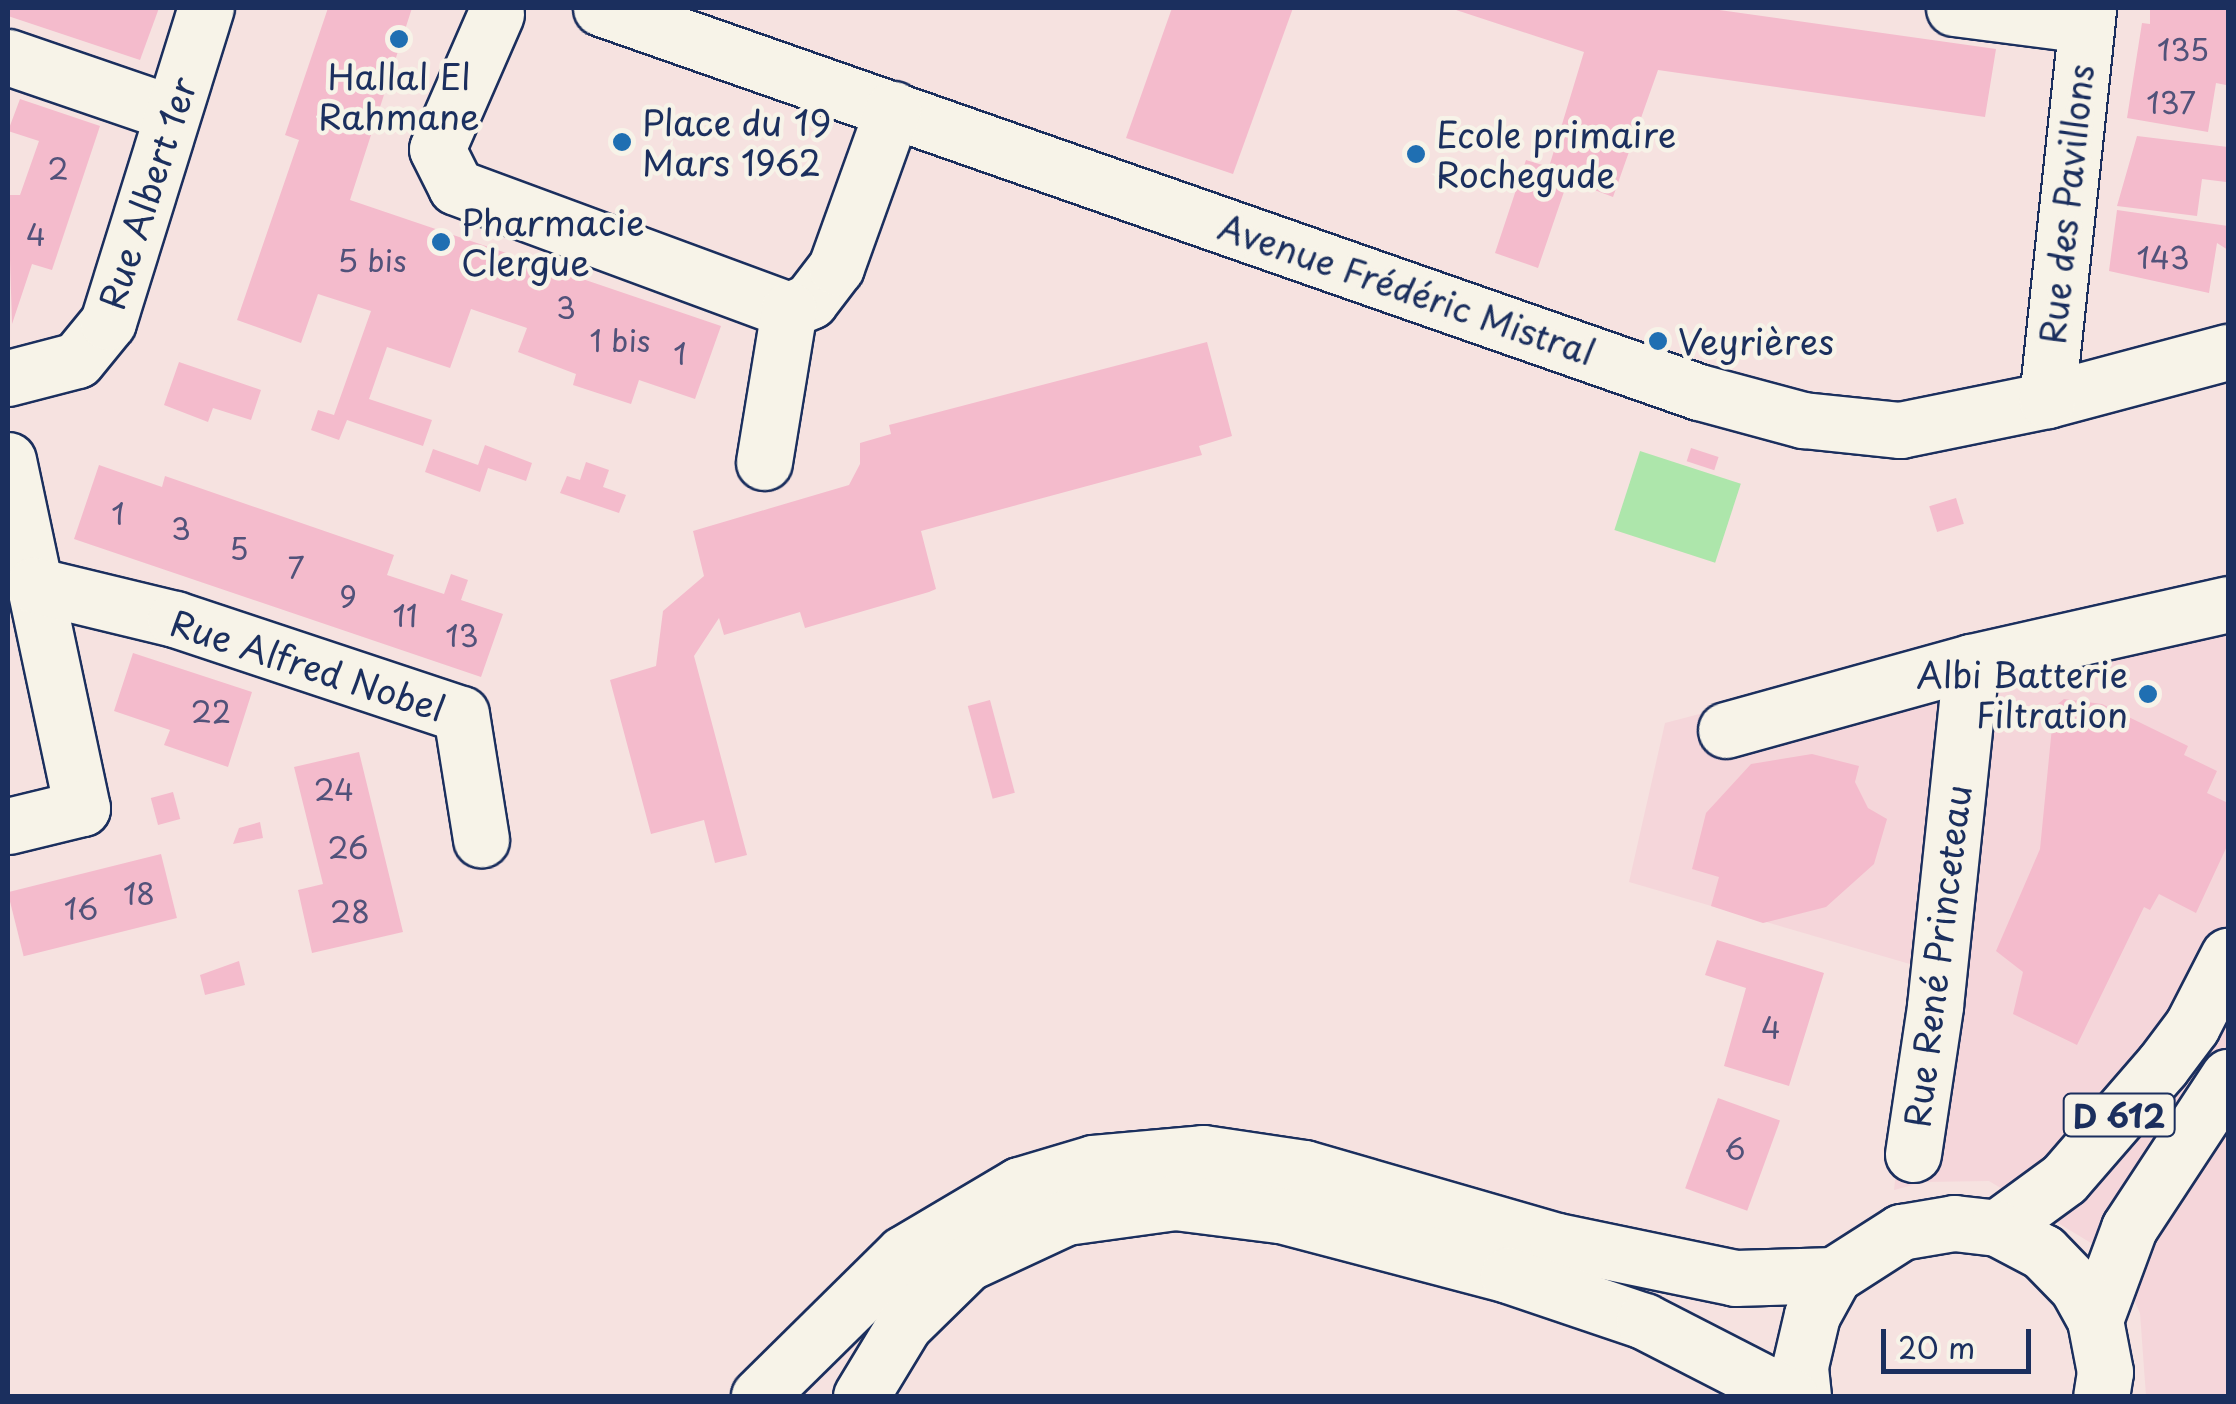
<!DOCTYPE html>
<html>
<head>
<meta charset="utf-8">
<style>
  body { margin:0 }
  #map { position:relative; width:2236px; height:1404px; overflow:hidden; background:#f6e2e0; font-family:"Playpen Sans",sans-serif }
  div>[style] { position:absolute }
  .built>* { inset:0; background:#f5d6da }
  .green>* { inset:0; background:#ade6ab; transform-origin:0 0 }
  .building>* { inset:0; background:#f4bbcc; transform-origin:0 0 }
  .roads { filter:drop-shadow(2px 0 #1b2f5e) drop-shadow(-2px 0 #1b2f5e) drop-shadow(0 2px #1b2f5e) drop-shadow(0 -2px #1b2f5e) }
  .minor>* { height:55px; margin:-27.5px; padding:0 27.5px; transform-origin:27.5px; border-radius:27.5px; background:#f7f3e8 }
  .major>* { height:55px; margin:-27.5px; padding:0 27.5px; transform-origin:27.5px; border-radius:27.5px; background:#f7f3e8 }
  .highway>* { height:55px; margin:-27.5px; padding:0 27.5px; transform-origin:27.5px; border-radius:27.5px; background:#f7f3e8 }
  .dots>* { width:28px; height:28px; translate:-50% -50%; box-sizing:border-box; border:5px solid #f7f3e8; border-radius:50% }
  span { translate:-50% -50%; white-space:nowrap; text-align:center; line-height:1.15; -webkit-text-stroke:9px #f7f3e8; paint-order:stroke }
  .number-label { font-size:30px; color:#51527a }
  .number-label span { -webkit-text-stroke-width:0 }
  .shield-label span { padding:2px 8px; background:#f7f3e8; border:2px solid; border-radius:8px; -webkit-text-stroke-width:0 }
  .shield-label { font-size:32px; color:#1b2f5e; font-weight:700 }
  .poi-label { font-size:35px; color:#1b2f5e }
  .left { translate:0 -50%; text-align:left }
  .right { translate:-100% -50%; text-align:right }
  .street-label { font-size:35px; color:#1b2f5e }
  .frame { position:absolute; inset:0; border:10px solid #1b2f5e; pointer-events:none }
  .scale { position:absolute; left:1881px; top:1329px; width:150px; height:45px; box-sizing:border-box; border:5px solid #1b2f5e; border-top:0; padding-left:12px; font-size:30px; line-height:35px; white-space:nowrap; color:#1b2f5e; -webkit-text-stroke:8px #f7f3e8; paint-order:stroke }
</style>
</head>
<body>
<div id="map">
  <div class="built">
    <i style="clip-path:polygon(2228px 576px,2228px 1396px,2146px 1396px,2140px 1313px,2128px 1287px,2091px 1243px,1989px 1181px,1924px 1182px,1894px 1190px,1920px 967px,1629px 882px,1665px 723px)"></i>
  </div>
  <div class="green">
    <i style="left:1640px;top:451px;width:106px;height:83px;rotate:18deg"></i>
  </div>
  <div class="building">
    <i style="clip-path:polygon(8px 8px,159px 8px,140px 60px,8px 16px)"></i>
    <i style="clip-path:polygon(328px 8px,412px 8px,350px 200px,721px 326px,695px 399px,639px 380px,631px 404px,573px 385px,576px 374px,518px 352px,527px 328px,471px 309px,450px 368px,387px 347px,369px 399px,432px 420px,423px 446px,347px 420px,339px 440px,311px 430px,318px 410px,334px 415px,371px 311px,318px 294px,301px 343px,237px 320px,299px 140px,285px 135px)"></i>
    <i style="clip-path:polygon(1172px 8px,1293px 8px,1233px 174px,1126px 138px)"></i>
    <i style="clip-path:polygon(1450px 8px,1705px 8px,1996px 49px,1985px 117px,1658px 70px,1613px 197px,1568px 180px,1538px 268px,1495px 253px,1526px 160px,1549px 167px,1584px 52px)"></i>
    <i style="clip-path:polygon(2150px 8px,2228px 8px,2228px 73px,2226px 85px,2216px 83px,2208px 132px,2127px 118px,2142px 23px,2150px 24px)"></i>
    <i style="clip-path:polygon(20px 99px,100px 126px,52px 270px,32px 264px,12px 324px,8px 195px,20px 195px,39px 141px,8px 131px)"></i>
    <i style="clip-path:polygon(2137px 136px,2228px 147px,2226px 182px,2202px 179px,2197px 216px,2117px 206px)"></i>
    <i style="clip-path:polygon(2117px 210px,2228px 226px,2228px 250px,2217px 243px,2209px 293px,2109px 271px)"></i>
    <i style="clip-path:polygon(1207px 342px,1232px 436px,1199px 446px,1202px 455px,921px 531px,936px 589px,929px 592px,805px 628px,800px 612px,724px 635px,719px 618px,694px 656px,747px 855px,715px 863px,704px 820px,651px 834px,610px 680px,656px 666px,663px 611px,704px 576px,693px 531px,849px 485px,860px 464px,860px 443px,891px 434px,889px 425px)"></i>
    <i style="clip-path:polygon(179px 362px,261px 390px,251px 420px,213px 408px,208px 422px,164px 405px)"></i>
    <i style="clip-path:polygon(485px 445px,532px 463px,526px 481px,488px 468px,480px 492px,425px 472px,433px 449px,478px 465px)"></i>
    <i style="left:1691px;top:448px;width:29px;height:14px;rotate:18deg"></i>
    <i style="clip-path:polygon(586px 462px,609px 470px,603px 487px,626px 495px,619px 513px,560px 493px,567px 476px,580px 480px)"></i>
    <i style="clip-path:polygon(99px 465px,162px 487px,165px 476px,394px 555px,387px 575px,444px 594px,451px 574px,468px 580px,461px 600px,503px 614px,481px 677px,74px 539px)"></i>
    <i style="left:1956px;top:498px;width:27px;height:28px;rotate:73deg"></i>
    <i style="clip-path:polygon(133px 653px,252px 692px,228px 767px,164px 745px,170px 730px,114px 711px)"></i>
    <i style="clip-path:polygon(2064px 699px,2102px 704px,2188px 746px,2184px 755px,2217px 771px,2207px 793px,2228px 803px,2228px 844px,2196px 913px,2159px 894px,2150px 910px,2144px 907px,2077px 1045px,2013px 1014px,2023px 972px,1996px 951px,2040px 849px,2054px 707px)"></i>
    <i style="left:990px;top:700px;width:96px;height:23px;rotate:75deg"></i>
    <i style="clip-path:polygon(359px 752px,403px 932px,312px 953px,298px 890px,323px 884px,294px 767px)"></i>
    <i style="clip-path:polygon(1812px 754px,1859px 766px,1855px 782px,1868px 808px,1887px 819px,1874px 864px,1826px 907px,1763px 923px,1711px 906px,1719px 877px,1692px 869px,1706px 813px,1751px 764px)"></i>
    <i style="left:173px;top:792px;width:28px;height:23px;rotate:75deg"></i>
    <i style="clip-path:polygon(260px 822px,263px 838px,233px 844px,239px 828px)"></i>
    <i style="left:161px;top:854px;width:66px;height:158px;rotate:76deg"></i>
    <i style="clip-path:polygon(1717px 940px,1824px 973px,1789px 1086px,1724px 1066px,1746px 988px,1705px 975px)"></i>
    <i style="clip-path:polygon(239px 961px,245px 985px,205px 995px,200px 975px)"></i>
    <i style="left:1718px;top:1098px;width:66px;height:96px;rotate:20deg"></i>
  </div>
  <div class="roads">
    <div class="minor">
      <i style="left:601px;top:8px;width:1163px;rotate:19.28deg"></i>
      <i style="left:1699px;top:392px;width:108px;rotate:15.1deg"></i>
      <i style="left:1803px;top:420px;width:98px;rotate:5.9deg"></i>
      <i style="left:1900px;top:430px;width:150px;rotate:-11.5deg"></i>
      <i style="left:2047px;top:400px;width:187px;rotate:-14.9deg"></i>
      <i style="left:1954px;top:8px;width:133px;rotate:7.3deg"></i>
      <i style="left:496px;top:14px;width:147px;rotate:113.6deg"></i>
      <i style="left:437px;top:149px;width:42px;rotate:63.4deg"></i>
      <i style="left:456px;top:187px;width:355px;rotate:20.3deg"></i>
      <i style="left:789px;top:310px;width:23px;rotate:-23deg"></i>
      <i style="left:810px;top:301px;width:43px;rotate:-52.6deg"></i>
      <i style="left:836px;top:267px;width:168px;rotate:-70.2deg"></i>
      <i style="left:8px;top:57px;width:173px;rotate:18.9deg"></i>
      <i style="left:8px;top:378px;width:71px;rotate:-14.6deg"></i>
      <i style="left:77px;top:360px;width:49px;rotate:-50.8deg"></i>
      <i style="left:108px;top:322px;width:329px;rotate:-72.7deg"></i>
      <i style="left:2047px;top:400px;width:394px;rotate:-84deg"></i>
      <i style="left:8px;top:460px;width:356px;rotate:78deg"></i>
      <i style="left:82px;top:808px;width:76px;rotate:166.3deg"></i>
      <i style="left:764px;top:462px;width:154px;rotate:-80.7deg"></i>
      <i style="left:34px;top:585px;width:145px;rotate:13.6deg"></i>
      <i style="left:175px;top:619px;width:301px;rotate:18.4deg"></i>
      <i style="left:461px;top:714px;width:127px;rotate:80.9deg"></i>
      <i style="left:1726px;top:730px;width:254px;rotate:-15.5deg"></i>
      <i style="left:1913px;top:1154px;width:150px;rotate:-81.5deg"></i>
      <i style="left:1935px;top:1006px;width:346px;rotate:-84deg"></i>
      <i style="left:1971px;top:662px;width:263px;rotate:-12.7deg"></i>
    </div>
    <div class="major">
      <i style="left:1997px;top:1228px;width:83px;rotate:-36.2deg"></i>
      <i style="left:2064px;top:1179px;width:150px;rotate:-49.1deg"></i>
      <i style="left:2162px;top:1066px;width:50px;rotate:-53.1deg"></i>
      <i style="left:2192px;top:1026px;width:79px;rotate:-62.8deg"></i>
      <i style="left:2095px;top:1320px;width:98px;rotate:-69.7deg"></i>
      <i style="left:2129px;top:1228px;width:181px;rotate:-56.7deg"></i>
      <i style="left:1803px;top:1396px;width:30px;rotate:-96deg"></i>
      <i style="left:1800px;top:1366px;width:52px;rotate:-76.8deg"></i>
      <i style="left:1812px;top:1315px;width:46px;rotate:-61.2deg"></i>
      <i style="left:1834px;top:1275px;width:80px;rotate:-32.7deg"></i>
      <i style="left:1901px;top:1232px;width:54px;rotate:-9.6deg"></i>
      <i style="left:1954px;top:1223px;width:43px;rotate:6.6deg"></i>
      <i style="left:1997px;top:1228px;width:52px;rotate:27.6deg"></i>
      <i style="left:2043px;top:1252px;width:49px;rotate:45.8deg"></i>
      <i style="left:2077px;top:1287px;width:38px;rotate:61deg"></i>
      <i style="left:2095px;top:1320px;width:53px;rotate:79.1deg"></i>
      <i style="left:2105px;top:1372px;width:24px;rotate:99deg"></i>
    </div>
    <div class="highway">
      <i style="left:759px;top:1396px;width:202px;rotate:-44.6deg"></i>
      <i style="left:903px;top:1254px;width:135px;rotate:-30.7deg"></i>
      <i style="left:1019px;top:1185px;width:77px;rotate:-16.6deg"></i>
      <i style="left:1093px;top:1163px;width:110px;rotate:-5.2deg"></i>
      <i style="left:1203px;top:1153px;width:102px;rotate:8.4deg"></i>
      <i style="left:1304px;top:1168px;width:263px;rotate:16.1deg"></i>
      <i style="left:1557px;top:1241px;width:182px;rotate:11.7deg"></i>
      <i style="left:1735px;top:1278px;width:99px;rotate:-1.7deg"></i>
      <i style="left:861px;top:1396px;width:83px;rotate:-58.8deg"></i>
      <i style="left:904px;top:1325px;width:88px;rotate:-44.5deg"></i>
      <i style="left:967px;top:1263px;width:109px;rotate:-24.9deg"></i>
      <i style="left:1066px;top:1217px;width:110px;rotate:-7.8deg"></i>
      <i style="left:1175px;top:1202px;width:106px;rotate:7.1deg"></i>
      <i style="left:1280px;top:1215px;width:236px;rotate:14.7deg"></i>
      <i style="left:1508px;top:1275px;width:144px;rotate:18.7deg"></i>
      <i style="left:1644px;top:1321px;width:164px;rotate:27.2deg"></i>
    </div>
  </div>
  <div class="dots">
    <i style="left:399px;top:39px;background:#1f6fb2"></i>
    <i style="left:622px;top:142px;background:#1f6fb2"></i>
    <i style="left:1416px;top:154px;background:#1f6fb2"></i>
    <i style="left:441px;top:242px;background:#1f6fb2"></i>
    <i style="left:1658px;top:341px;background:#1f6fb2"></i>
    <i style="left:2148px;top:694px;background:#1f6fb2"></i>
  </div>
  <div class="number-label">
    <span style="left:2183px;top:49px">135</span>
    <span style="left:2171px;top:102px">137</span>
    <span style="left:58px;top:168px">2</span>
    <span style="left:36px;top:234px">4</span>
    <span style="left:2163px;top:257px">143</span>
    <span style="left:372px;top:260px">5 bis</span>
    <span style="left:566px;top:307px">3</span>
    <span style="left:620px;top:340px">1 bis</span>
    <span style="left:680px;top:353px">1</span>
    <span style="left:118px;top:513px">1</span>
    <span style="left:181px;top:528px">3</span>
    <span style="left:239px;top:548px">5</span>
    <span style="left:296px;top:567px">7</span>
    <span style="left:348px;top:596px">9</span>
    <span style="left:405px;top:615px">11</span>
    <span style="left:462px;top:635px">13</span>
    <span style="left:211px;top:711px">22</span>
    <span style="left:334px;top:789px">24</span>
    <span style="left:348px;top:847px">26</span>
    <span style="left:139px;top:893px">18</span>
    <span style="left:81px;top:908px">16</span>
    <span style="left:350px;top:911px">28</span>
    <span style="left:1771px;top:1027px">4</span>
    <span style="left:1735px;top:1148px">6</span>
  </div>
  <div class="shield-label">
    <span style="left:2119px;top:1115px">D 612</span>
  </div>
  <div class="poi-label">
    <span style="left:399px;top:96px">Hallal El<br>Rahmane</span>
    <span class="left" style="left:642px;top:142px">Place du 19<br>Mars 1962</span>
    <span class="left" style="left:1436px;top:154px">Ecole primaire<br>Rochegude</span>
    <span class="left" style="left:461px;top:242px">Pharmacie<br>Clergue</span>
    <span class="left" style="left:1678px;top:341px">Veyrières</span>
    <span class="right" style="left:2128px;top:694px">Albi Batterie<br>Filtration</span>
  </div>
  <div class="street-label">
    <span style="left:147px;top:193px;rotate:-72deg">Rue Albert 1er</span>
    <span style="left:2066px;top:204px;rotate:-84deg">Rue des Pavillons</span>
    <span style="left:1407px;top:289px;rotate:19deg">Avenue Frédéric Mistral</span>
    <span style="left:308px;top:665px;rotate:18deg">Rue Alfred Nobel</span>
    <span style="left:1937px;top:956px;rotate:-83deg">Rue René Princeteau</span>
  </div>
  <div class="frame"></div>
  <div class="scale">20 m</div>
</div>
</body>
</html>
